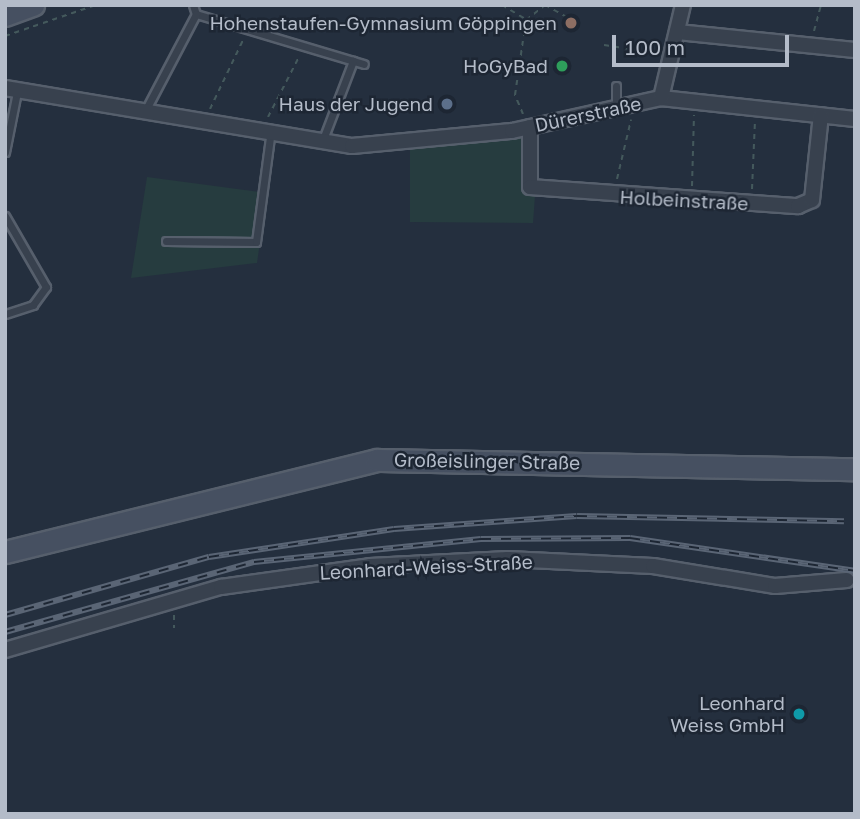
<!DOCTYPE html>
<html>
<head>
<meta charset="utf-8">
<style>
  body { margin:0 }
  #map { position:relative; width:860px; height:819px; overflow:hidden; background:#242f3e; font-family:"Golos Text",sans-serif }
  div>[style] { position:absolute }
  .green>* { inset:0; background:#263c3f }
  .path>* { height:2px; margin-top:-1px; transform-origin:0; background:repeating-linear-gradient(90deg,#44595c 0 5px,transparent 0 10px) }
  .roads { filter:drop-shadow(2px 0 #565f6c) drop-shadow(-2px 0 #565f6c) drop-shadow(0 2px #565f6c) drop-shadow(0 -2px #565f6c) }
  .service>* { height:7px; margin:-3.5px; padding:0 3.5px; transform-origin:3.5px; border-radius:3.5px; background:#38414e }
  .minor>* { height:14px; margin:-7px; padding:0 7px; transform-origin:7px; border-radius:7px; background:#38414e }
  .secondary>* { height:21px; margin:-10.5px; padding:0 10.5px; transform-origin:10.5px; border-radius:10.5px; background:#465061 }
  .rail>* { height:6px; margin-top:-3px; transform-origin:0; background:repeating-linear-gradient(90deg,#1d2633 0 10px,#5a6575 0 20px); box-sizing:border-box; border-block:2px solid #5a6575 }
  .dots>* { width:19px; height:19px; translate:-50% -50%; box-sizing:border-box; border:4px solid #1d2633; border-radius:50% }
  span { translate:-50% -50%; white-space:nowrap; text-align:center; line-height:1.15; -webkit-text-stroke:5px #1d2633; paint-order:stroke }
  .poi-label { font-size:19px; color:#b4bcc9 }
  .right { translate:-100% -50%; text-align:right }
  .street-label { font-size:19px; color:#b4bcc9 }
  .frame { position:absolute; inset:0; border:7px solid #b4bcc9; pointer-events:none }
  .scale { position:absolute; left:612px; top:35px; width:177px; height:32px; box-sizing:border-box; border:4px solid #b4bcc9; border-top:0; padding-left:9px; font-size:21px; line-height:24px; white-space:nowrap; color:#b4bcc9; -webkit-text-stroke:5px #1d2633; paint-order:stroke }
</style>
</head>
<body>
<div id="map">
  <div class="green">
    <i style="clip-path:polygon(525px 133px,524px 190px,535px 196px,533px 223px,410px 222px,410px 146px)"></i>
    <i style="clip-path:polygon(147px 177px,267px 193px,257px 263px,131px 278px)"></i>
  </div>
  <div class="path">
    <i style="left:502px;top:5px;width:27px;rotate:31deg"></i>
    <i style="left:814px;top:31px;width:27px;rotate:-75deg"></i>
    <i style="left:5px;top:36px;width:96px;rotate:-18.8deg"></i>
    <i style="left:604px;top:45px;width:53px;rotate:8.7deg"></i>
    <i style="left:210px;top:109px;width:79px;rotate:-64.4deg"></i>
    <i style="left:523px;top:114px;width:21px;rotate:-113deg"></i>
    <i style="left:515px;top:95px;width:76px;rotate:-81.7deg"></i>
    <i style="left:526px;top:20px;width:24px;rotate:-38deg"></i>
    <i style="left:545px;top:5px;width:35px;rotate:29deg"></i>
    <i style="left:268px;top:117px;width:68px;rotate:-62.7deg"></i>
    <i style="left:617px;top:179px;width:61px;rotate:-76.7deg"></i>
    <i style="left:692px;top:186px;width:71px;rotate:-88.4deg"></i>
    <i style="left:752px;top:189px;width:68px;rotate:-87.5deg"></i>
    <i style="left:174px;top:615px;width:13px;rotate:90deg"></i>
  </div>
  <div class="roads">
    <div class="service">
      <i style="left:193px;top:5px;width:9px;rotate:72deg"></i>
      <i style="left:196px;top:14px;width:175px;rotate:16.6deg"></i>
      <i style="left:616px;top:107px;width:21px;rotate:-90deg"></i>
      <i style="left:144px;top:113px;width:112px;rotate:-62.3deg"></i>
      <i style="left:322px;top:142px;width:87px;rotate:-69.1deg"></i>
      <i style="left:5px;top:152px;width:61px;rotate:-78.7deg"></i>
      <i style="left:5px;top:216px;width:82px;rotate:60deg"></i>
      <i style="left:46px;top:287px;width:22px;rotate:126deg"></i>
      <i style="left:33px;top:305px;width:29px;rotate:162deg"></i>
      <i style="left:166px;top:241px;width:90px;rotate:0.6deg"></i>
      <i style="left:256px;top:242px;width:106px;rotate:-82.4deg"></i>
    </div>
    <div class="minor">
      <i style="left:677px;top:32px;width:179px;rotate:5.8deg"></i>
      <i style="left:5px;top:88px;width:352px;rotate:9.5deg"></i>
      <i style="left:352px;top:146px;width:161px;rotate:-5.4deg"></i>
      <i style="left:512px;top:131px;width:153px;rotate:-12.5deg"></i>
      <i style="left:661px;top:98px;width:195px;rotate:6.2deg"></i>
      <i style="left:661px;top:98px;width:96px;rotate:-76.7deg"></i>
      <i style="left:530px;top:127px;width:60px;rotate:90deg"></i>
      <i style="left:530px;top:187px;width:269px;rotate:4.1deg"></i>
      <i style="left:798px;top:206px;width:15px;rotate:-23deg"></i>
      <i style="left:812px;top:200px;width:85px;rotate:-84deg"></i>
      <i style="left:5px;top:650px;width:225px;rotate:-16.3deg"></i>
      <i style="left:221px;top:587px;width:150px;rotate:-8deg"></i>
      <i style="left:370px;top:566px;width:138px;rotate:-2.9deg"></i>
      <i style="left:508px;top:559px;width:145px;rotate:2.8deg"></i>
      <i style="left:653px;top:566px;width:124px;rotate:9.3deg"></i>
      <i style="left:775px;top:586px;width:72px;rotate:-4.8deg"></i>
    </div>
    <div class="secondary">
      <i style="left:5px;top:15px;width:30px;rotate:-20deg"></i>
      <i style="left:5px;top:552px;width:383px;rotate:-13.9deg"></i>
      <i style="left:377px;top:460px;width:478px;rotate:1.1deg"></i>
    </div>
  </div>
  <div class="rail">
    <i style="left:5px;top:615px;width:212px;rotate:-15.9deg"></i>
    <i style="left:209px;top:557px;width:187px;rotate:-8.6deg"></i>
    <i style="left:394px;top:529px;width:183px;rotate:-4.1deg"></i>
    <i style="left:577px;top:516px;width:267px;rotate:1.1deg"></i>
    <i style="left:5px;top:632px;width:259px;rotate:-15.7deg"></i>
    <i style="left:254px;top:562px;width:228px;rotate:-5.8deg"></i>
    <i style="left:481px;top:539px;width:149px;rotate:-0.4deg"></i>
    <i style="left:630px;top:538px;width:227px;rotate:8.3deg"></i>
  </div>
  <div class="dots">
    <i style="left:571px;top:23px;background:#8d6e63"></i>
    <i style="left:562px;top:66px;background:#2e9e5b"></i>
    <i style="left:447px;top:104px;background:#5c6f8a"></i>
    <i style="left:799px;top:714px;background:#0f9aa8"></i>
  </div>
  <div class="poi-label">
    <span class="right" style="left:557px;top:23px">Hohenstaufen-Gymnasium Göppingen</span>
    <span class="right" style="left:548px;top:66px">HoGyBad</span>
    <span class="right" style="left:433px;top:104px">Haus der Jugend</span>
    <span class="right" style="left:785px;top:714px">Leonhard<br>Weiss GmbH</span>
  </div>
  <div class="street-label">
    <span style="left:588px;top:114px;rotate:-12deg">Dürerstraße</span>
    <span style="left:684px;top:200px;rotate:3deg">Holbeinstraße</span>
    <span style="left:487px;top:461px;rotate:1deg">Großeislinger Straße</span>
    <span style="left:426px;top:567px;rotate:-3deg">Leonhard-Weiss-Straße</span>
  </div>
  <div class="frame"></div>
  <div class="scale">100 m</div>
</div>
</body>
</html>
